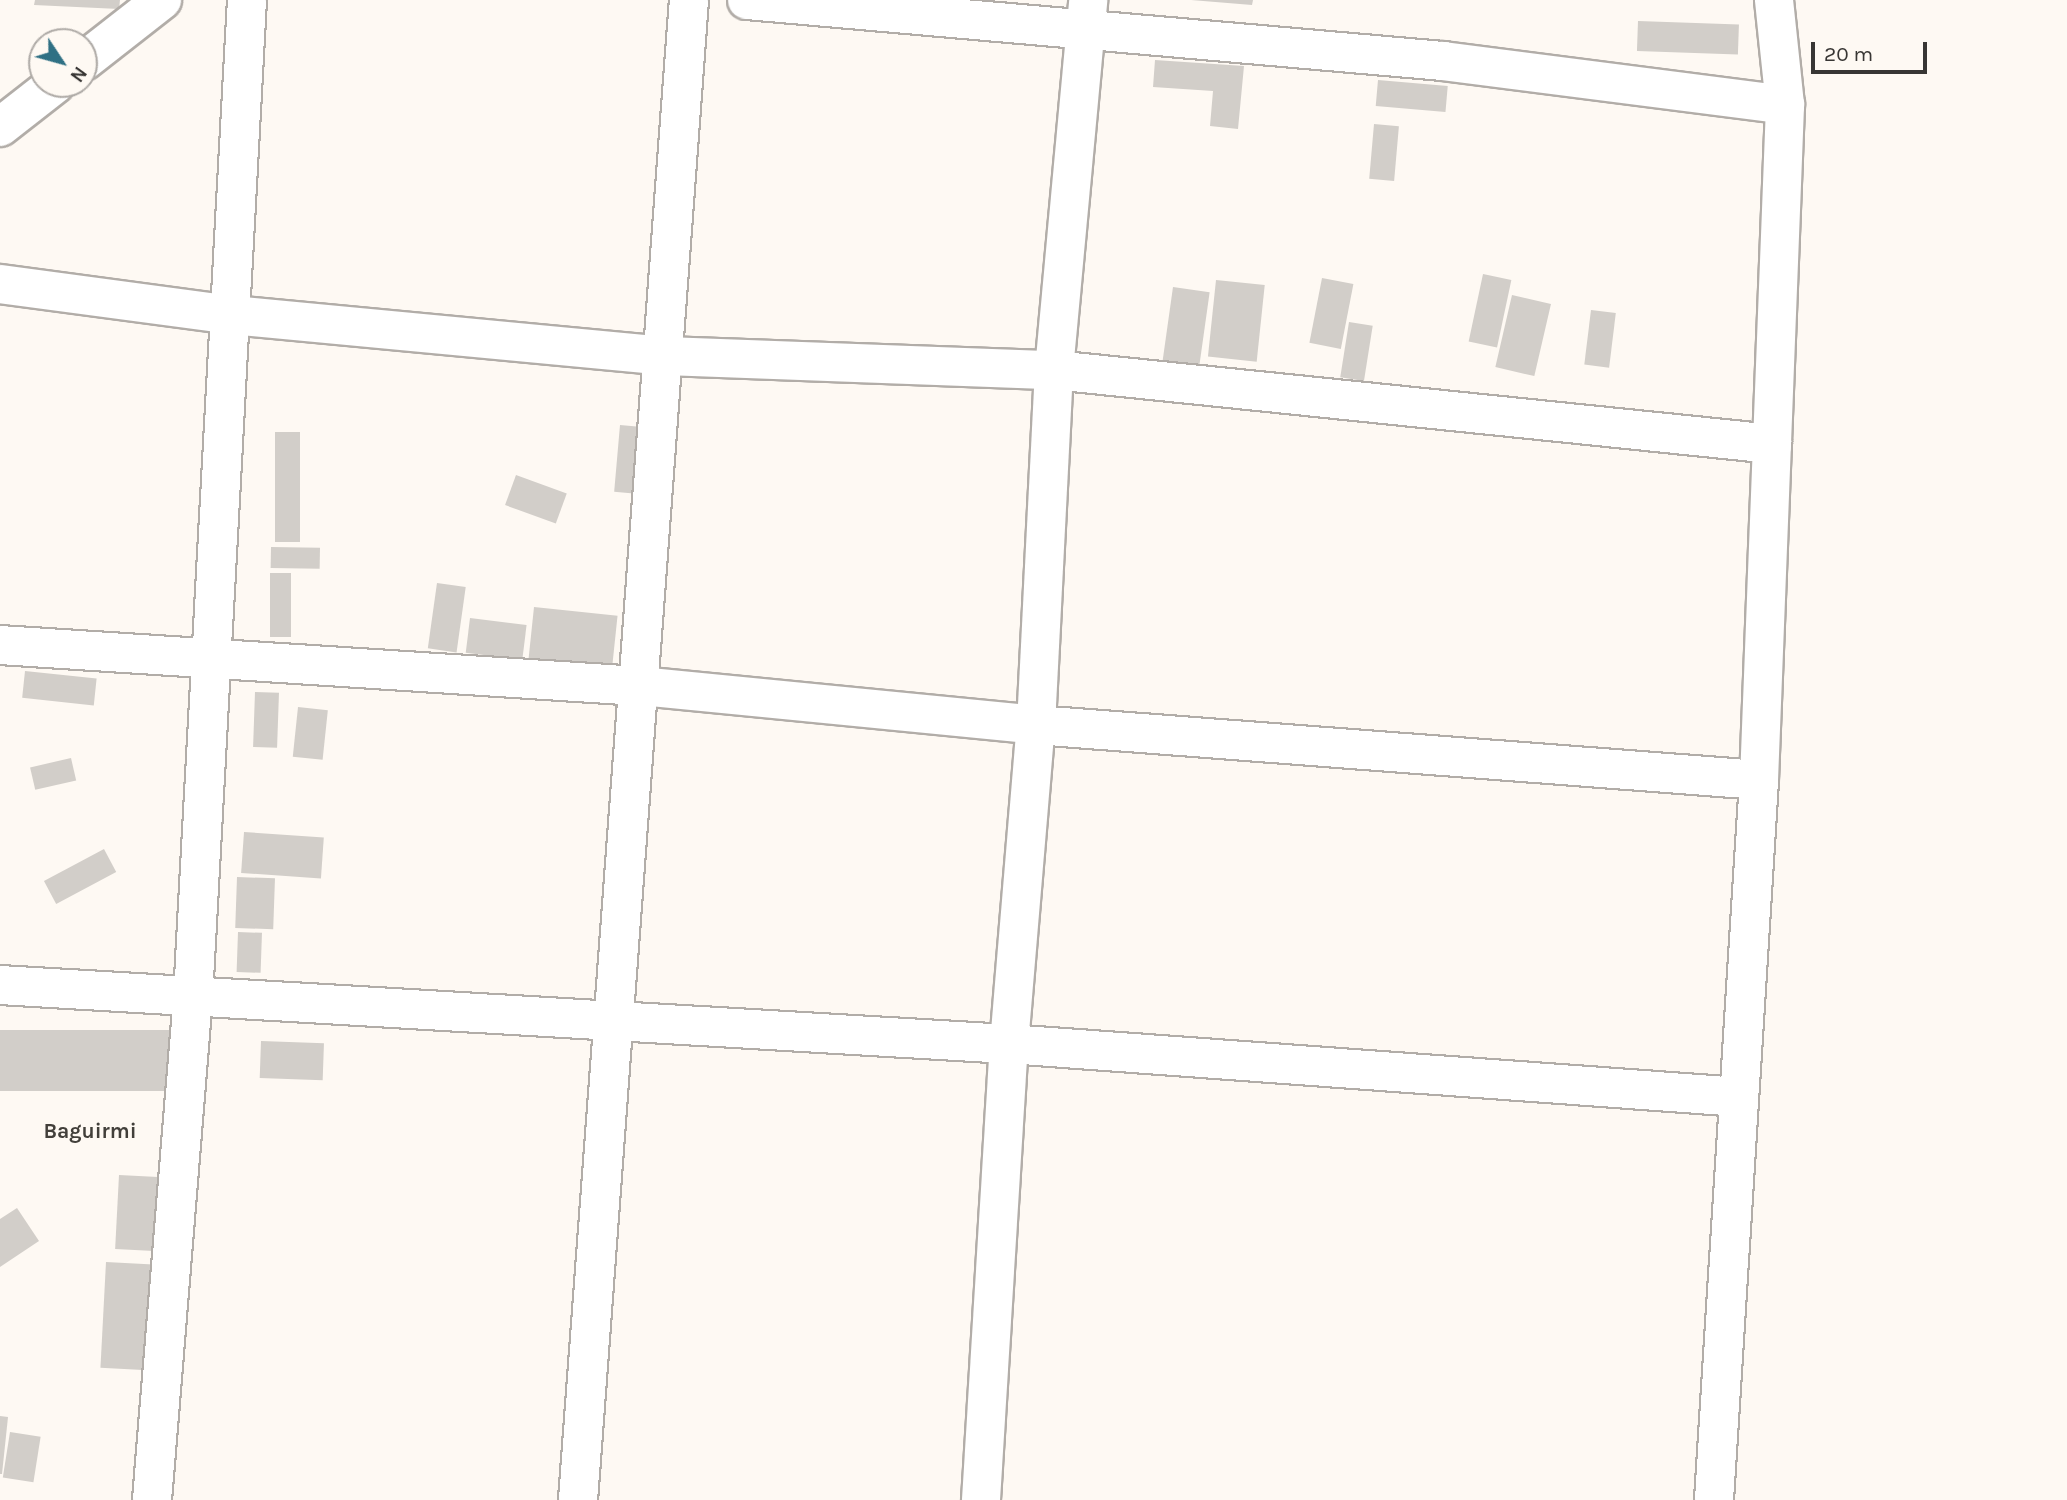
<!DOCTYPE html>
<html>
<head>
<meta charset="utf-8">
<style>
  body { margin:0 }
  #map { position:relative; width:2067px; height:1500px; overflow:hidden; background:#fef9f3; font-family:Karla,sans-serif }
  div>[style] { position:absolute }
  .building>* { inset:0; background:#d2cec9; transform-origin:0 0 }
  .roads { filter:drop-shadow(2px 0 #b2ada8) drop-shadow(-2px 0 #b2ada8) drop-shadow(0 2px #b2ada8) drop-shadow(0 -2px #b2ada8) }
  .street>* { height:38px; margin:-19px; padding:0 19px; transform-origin:19px; border-radius:19px; background:#fff }
  span { translate:-50% -50%; white-space:nowrap; text-align:center; line-height:1.15; -webkit-text-stroke:7px #fef9f3; paint-order:stroke }
  .neighbourhood-label { font-size:21px; color:#423f3a; font-weight:700 }
  .north { position:absolute; left:28px; top:28px; width:70px; height:70px; box-sizing:border-box; background:#fef9f3; border:2px solid #afaba7; border-radius:50%; rotate:126deg; font-size:19px; font-weight:700; line-height:28px; text-align:center; color:#383634 }
  .north::after { content:''; display:block; margin:auto; width:24px; height:32px; background:#2f7084; clip-path:polygon(50% 0,100% 100%,50% 72%,0 100%) }
  .scale { position:absolute; left:1811px; top:42px; width:116px; height:32px; box-sizing:border-box; border:4px solid #383634; border-top:0; padding-left:9px; font-size:21px; line-height:24px; white-space:nowrap; color:#383634; -webkit-text-stroke:5px #fef9f3; paint-order:stroke }
</style>
</head>
<body>
<div id="map">
  <div class="building">
    <i style="clip-path:polygon(35px 0,120px 0,119px 9px,34px 5px)"></i>
    <i style="clip-path:polygon(1191px 0,1253px 0,1252px 5px)"></i>
    <i style="left:1638px;top:21px;width:101px;height:30px;rotate:2deg"></i>
    <i style="clip-path:polygon(1155px 60px,1244px 66px,1238px 129px,1210px 126px,1213px 91px,1153px 87px)"></i>
    <i style="left:1378px;top:80px;width:70px;height:26px;rotate:5deg"></i>
    <i style="left:1374px;top:124px;width:25px;height:55px;rotate:5deg"></i>
    <i style="left:1483px;top:274px;width:29px;height:69px;rotate:12deg"></i>
    <i style="left:1322px;top:278px;width:32px;height:66px;rotate:11deg"></i>
    <i style="left:1216px;top:280px;width:49px;height:77px;rotate:6deg"></i>
    <i style="left:1173px;top:287px;width:37px;height:74px;rotate:8deg"></i>
    <i style="left:1512px;top:295px;width:40px;height:74px;rotate:13deg"></i>
    <i style="left:1591px;top:310px;width:25px;height:55px;rotate:7deg"></i>
    <i style="left:1349px;top:322px;width:24px;height:56px;rotate:9deg"></i>
    <i style="left:620px;top:425px;width:25px;height:67px;rotate:5deg"></i>
    <i style="left:275px;top:432px;width:25px;height:110px"></i>
    <i style="left:516px;top:475px;width:54px;height:32px;rotate:20deg"></i>
    <i style="left:271px;top:547px;width:49px;height:21px;rotate:1deg"></i>
    <i style="left:270px;top:573px;width:21px;height:64px"></i>
    <i style="left:437px;top:583px;width:29px;height:66px;rotate:8deg"></i>
    <i style="left:534px;top:607px;width:84px;height:52px;rotate:6deg"></i>
    <i style="left:470px;top:618px;width:57px;height:35px;rotate:7deg"></i>
    <i style="left:25px;top:671px;width:72px;height:27px;rotate:6deg"></i>
    <i style="left:255px;top:692px;width:24px;height:55px;rotate:2deg"></i>
    <i style="left:298px;top:707px;width:30px;height:50px;rotate:6deg"></i>
    <i style="left:71px;top:758px;width:23px;height:42px;rotate:77deg"></i>
    <i style="left:244px;top:832px;width:80px;height:41px;rotate:4deg"></i>
    <i style="left:104px;top:849px;width:26px;height:68px;rotate:62deg"></i>
    <i style="left:237px;top:877px;width:38px;height:51px;rotate:2deg"></i>
    <i style="left:238px;top:932px;width:24px;height:40px;rotate:2deg"></i>
    <i style="left:173px;top:1030px;width:61px;height:173px;rotate:90deg"></i>
    <i style="left:261px;top:1041px;width:63px;height:37px;rotate:2deg"></i>
    <i style="left:119px;top:1175px;width:39px;height:74px;rotate:3deg"></i>
    <i style="clip-path:polygon(17px 1208px,39px 1241px,0 1267px,0 1219px)"></i>
    <i style="left:106px;top:1262px;width:52px;height:106px;rotate:3deg"></i>
    <i style="clip-path:polygon(0 1416px,8px 1417px,2px 1474px,0 1474px)"></i>
    <i style="left:10px;top:1432px;width:31px;height:46px;rotate:9deg"></i>
  </div>
  <div class="roads">
    <div class="street">
      <i style="left:747px;top:0;width:699px;rotate:5.01deg"></i>
      <i style="left:1443px;top:61px;width:345px;rotate:7.3deg"></i>
      <i style="left:84px;top:61px;width:99px;rotate:-38deg"></i>
      <i style="left:0;top:127px;width:70px;rotate:-38deg"></i>
      <i style="left:0;top:284px;width:234px;rotate:7.6deg"></i>
      <i style="left:232px;top:315px;width:434px;rotate:5.4deg"></i>
      <i style="left:664px;top:356px;width:390px;rotate:2.1deg"></i>
      <i style="left:1054px;top:370px;width:722px;rotate:5.88deg"></i>
      <i style="left:0;top:645px;width:641px;rotate:3.67deg"></i>
      <i style="left:640px;top:686px;width:398px;rotate:5.6deg"></i>
      <i style="left:1036px;top:725px;width:725px;rotate:4.35deg"></i>
      <i style="left:0;top:985px;width:1011px;rotate:3.35deg"></i>
      <i style="left:1009px;top:1044px;width:732px;rotate:4.15deg"></i>
      <i style="left:152px;top:1500px;width:505px;rotate:-85.34deg"></i>
      <i style="left:193px;top:997px;width:998px;rotate:-86.9deg"></i>
      <i style="left:578px;top:1500px;width:1504px;rotate:-85.77deg"></i>
      <i style="left:981px;top:1500px;width:457px;rotate:-86.5deg"></i>
      <i style="left:1009px;top:1044px;width:320px;rotate:-85.2deg"></i>
      <i style="left:1036px;top:725px;width:355px;rotate:-87.1deg"></i>
      <i style="left:1054px;top:370px;width:372px;rotate:-84.7deg"></i>
      <i style="left:1714px;top:1500px;width:721px;rotate:-86.42deg"></i>
      <i style="left:1759px;top:780px;width:676px;rotate:-87.79deg"></i>
      <i style="left:1785px;top:105px;width:106px;rotate:-96deg"></i>
    </div>
  </div>
  <div class="neighbourhood-label">
    <span style="left:90px;top:1131px">Baguirmi</span>
  </div>
  <div class="north">N</div>
  <div class="scale">20 m</div>
</div>
</body>
</html>
